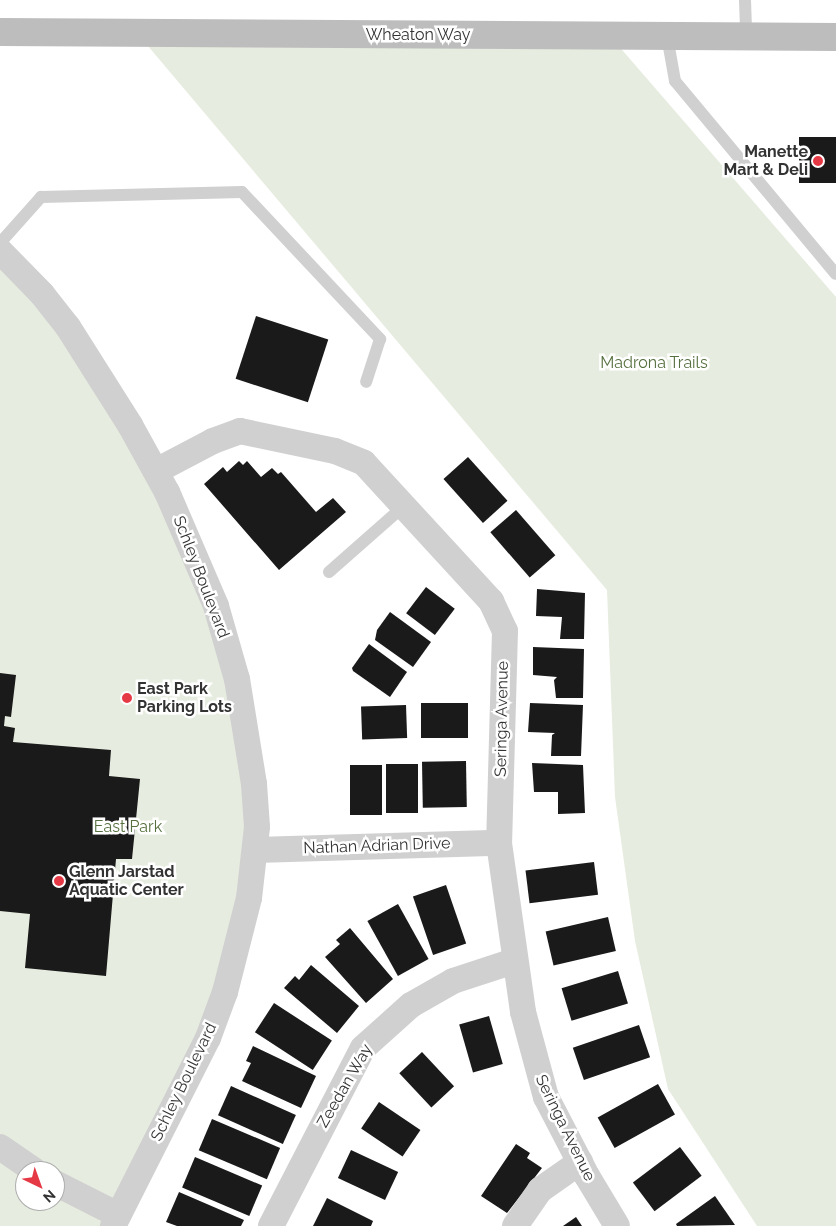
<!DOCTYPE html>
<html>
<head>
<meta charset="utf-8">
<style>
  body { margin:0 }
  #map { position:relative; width:836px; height:1226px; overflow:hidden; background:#fff; font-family:Raleway,sans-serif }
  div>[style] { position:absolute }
  .green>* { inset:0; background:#e6ecdf }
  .building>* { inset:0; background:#1a1a1a; transform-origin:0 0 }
  .service>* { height:12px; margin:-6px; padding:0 6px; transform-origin:6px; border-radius:6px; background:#d0d0d0 }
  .minor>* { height:26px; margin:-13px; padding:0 13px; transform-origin:13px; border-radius:13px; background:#d0d0d0 }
  .secondary>* { height:28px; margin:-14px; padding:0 14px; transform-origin:14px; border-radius:14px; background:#bdbdbd }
  .dots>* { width:14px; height:14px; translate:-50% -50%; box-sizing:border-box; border:2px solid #fff; border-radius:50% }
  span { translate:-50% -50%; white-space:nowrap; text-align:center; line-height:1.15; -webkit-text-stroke:5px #fff; paint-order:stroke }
  .street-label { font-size:16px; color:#333 }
  .poi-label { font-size:16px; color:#333; font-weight:700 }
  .right { translate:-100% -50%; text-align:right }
  .left { translate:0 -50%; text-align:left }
  .park-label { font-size:16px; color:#56703f }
  .north { position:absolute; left:15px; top:1161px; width:50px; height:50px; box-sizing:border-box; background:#fff; border:1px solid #adadad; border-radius:50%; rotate:138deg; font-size:14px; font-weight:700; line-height:20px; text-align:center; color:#333 }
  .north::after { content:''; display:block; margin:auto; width:18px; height:22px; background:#e63946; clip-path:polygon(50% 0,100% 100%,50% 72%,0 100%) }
</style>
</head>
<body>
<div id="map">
  <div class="green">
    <i style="clip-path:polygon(137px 33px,610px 36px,836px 297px,836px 1226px,757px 1226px,668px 1089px,635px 941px,615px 797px,607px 590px)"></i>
    <i style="clip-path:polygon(evenodd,0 251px,42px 294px,195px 555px,254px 784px,239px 946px,113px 1226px,0 1226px,0 251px,25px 1171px,55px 1171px,55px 1201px,25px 1201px,25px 1171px)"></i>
  </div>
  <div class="building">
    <i style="left:836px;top:137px;width:46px;height:37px;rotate:90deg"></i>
    <i style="left:256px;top:316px;width:76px;height:66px;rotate:18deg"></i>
    <i style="left:468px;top:457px;width:59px;height:33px;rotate:48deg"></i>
    <i style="clip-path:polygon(239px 461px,243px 465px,247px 461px,261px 477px,272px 468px,278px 474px,281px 472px,316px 512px,333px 498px,346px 512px,279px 570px,204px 484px,223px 467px,227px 472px)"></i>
    <i style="left:516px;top:510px;width:60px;height:34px;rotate:49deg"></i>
    <i style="left:426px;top:587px;width:36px;height:33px;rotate:37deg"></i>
    <i style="clip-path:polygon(537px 589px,585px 593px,584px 639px,560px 639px,562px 617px,536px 616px)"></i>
    <i style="clip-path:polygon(390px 612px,431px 642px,413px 667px,375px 640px,377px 630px)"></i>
    <i style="clip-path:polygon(369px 644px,407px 672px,390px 697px,353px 671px,352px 668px)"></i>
    <i style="clip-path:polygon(533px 647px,584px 649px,583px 698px,556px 698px,554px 680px,557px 677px,533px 675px)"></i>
    <i style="clip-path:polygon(0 673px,16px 675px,11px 717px,5px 716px,4px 726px,15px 728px,13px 742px,111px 750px,109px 776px,140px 779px,132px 859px,116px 859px,106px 976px,25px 968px,30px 914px,0 911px)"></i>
    <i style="left:468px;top:703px;width:35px;height:47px;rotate:90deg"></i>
    <i style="clip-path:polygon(530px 703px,583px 705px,581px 756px,551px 756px,552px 735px,555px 733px,528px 732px)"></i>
    <i style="left:406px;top:705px;width:33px;height:45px;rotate:88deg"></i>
    <i style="left:466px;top:761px;width:46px;height:44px;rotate:89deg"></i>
    <i style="clip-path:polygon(532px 763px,583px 765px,585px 813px,558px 814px,558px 792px,534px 792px)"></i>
    <i style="left:386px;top:764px;width:32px;height:49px"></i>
    <i style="left:350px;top:765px;width:32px;height:50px"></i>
    <i style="left:594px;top:862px;width:33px;height:69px;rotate:83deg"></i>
    <i style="left:446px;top:885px;width:62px;height:35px;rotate:71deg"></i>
    <i style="left:398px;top:904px;width:63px;height:35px;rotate:61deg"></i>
    <i style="left:608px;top:917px;width:35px;height:64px;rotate:77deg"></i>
    <i style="clip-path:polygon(350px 928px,393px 979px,366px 1003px,325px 957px,340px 944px,336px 940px)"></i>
    <i style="clip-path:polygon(311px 965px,359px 1006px,337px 1033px,284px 988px,295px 976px,299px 980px)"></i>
    <i style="left:618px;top:971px;width:34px;height:59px;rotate:73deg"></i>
    <i style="left:274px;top:1003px;width:69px;height:35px;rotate:33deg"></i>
    <i style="left:489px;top:1016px;width:50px;height:31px;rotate:74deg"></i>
    <i style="left:639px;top:1025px;width:34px;height:70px;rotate:71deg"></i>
    <i style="clip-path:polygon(253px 1046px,316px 1076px,301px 1108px,242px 1081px,251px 1063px,246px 1061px)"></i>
    <i style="left:422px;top:1052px;width:47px;height:31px;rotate:47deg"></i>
    <i style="left:658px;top:1084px;width:35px;height:69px;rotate:61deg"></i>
    <i style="left:231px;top:1086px;width:71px;height:32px;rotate:24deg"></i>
    <i style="left:379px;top:1102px;width:50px;height:32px;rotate:34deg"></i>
    <i style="left:212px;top:1119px;width:74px;height:34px;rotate:23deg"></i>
    <i style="clip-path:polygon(516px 1144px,530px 1153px,527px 1158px,542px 1168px,507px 1213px,481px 1196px)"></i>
    <i style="left:680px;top:1147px;width:36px;height:59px;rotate:53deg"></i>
    <i style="left:351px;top:1150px;width:52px;height:31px;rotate:25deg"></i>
    <i style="left:195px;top:1157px;width:73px;height:33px;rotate:23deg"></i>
    <i style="clip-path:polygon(179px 1192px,244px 1220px,241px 1226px,177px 1226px,166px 1222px)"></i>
    <i style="clip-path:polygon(715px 1196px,735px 1225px,677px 1226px,676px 1224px)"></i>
    <i style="clip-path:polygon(327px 1198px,373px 1221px,371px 1226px,313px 1226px)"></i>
    <i style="clip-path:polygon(576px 1217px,582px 1226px,563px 1226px)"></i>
  </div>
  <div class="service">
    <i style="left:745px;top:0;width:37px;rotate:88deg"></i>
    <i style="left:667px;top:36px;width:46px;rotate:79.9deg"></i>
    <i style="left:675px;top:81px;width:251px;rotate:50.2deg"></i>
    <i style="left:0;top:243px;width:62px;rotate:-48.3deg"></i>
    <i style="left:41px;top:197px;width:201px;rotate:-1.4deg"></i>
    <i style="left:242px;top:192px;width:202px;rotate:46.8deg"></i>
    <i style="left:380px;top:339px;width:45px;rotate:108deg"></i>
    <i style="left:329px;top:572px;width:101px;rotate:-41.4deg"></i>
  </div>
  <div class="minor">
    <i style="left:0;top:251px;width:60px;rotate:45.7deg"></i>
    <i style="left:42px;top:294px;width:42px;rotate:51.8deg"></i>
    <i style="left:68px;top:327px;width:116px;rotate:57.7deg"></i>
    <i style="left:130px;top:425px;width:77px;rotate:61.1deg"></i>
    <i style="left:167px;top:492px;width:124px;rotate:66.7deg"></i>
    <i style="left:216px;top:606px;width:76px;rotate:74deg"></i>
    <i style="left:237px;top:679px;width:106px;rotate:80.8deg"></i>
    <i style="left:254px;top:784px;width:43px;rotate:86deg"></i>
    <i style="left:257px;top:827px;width:71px;rotate:96.4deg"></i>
    <i style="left:249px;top:898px;width:97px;rotate:104.3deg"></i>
    <i style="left:225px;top:992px;width:49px;rotate:110.3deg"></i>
    <i style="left:208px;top:1038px;width:211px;rotate:116.8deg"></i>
    <i style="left:156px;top:471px;width:64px;rotate:-27.8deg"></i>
    <i style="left:213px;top:441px;width:29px;rotate:-20deg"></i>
    <i style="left:240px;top:431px;width:97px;rotate:11.9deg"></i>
    <i style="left:335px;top:451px;width:31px;rotate:22deg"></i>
    <i style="left:364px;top:463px;width:188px;rotate:47.4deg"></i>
    <i style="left:491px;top:601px;width:33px;rotate:65deg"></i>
    <i style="left:505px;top:631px;width:212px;rotate:91.6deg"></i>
    <i style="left:499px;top:843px;width:171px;rotate:81.9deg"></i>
    <i style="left:523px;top:1012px;width:88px;rotate:74.9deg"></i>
    <i style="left:546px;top:1097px;width:89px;rotate:62.6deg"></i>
    <i style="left:587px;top:1176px;width:58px;rotate:59deg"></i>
    <i style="left:256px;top:850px;width:243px;rotate:-1.7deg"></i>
    <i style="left:0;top:1147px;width:42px;rotate:34.4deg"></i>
    <i style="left:55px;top:1183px;width:71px;rotate:26.9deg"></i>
    <i style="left:271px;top:1226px;width:200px;rotate:-62.7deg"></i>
    <i style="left:363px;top:1048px;width:64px;rotate:-41.9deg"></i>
    <i style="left:411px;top:1005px;width:48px;rotate:-29.7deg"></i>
    <i style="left:453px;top:981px;width:64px;rotate:-18.2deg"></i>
    <i style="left:515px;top:1226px;width:44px;rotate:-55.2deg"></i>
    <i style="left:540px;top:1190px;width:49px;rotate:-35deg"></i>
  </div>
  <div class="secondary">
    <i style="left:0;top:32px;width:836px;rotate:0.34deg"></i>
  </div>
  <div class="dots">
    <i style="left:818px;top:161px;background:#e63946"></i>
    <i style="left:127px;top:698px;background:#e63946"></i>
    <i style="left:59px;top:881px;background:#e63946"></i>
  </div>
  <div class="street-label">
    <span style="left:418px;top:35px">Wheaton Way</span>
    <span style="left:201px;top:577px;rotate:69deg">Schley Boulevard</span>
    <span style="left:502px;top:719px;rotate:-89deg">Seringa Avenue</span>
    <span style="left:377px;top:846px;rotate:-2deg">Nathan Adrian Drive</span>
    <span style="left:184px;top:1082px;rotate:-64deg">Schley Boulevard</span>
    <span style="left:345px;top:1086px;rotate:-60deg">Zeedan Way</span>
    <span style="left:565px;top:1128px;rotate:64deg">Seringa Avenue</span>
  </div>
  <div class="poi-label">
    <span class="right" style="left:808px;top:161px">Manette<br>Mart &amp; Deli</span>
    <span class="left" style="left:137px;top:698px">East Park<br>Parking Lots</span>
    <span class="left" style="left:69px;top:881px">Glenn Jarstad<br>Aquatic Center</span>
  </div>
  <div class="park-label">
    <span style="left:654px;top:363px">Madrona Trails</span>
    <span style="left:128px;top:827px">East Park</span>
  </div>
  <div class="north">N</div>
</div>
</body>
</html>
